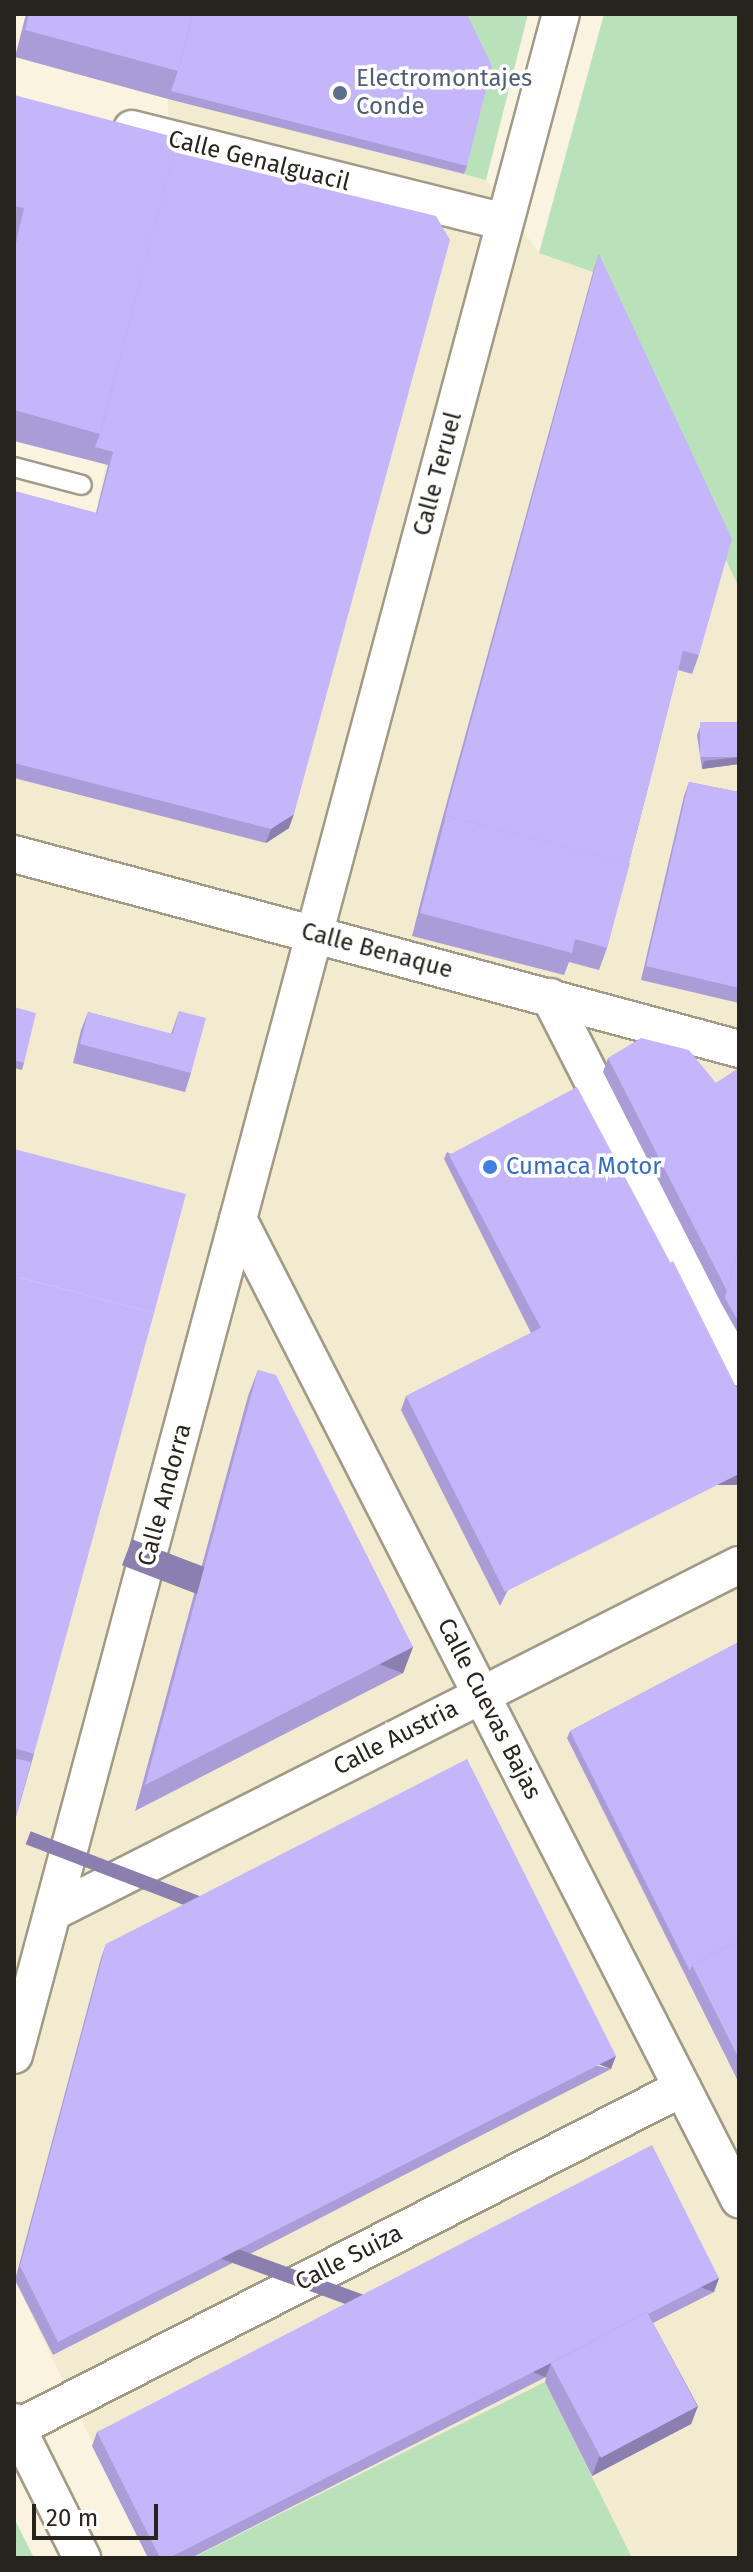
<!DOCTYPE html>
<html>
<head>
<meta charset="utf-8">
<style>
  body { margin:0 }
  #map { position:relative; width:753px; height:2572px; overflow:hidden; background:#f9f3df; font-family:"Fira Sans",sans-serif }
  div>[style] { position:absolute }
  .built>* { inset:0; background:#f3ebcf }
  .green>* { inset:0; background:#b9e2ba }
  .roads { filter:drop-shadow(2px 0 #a09a87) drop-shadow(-2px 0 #a09a87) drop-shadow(0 2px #a09a87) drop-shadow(0 -2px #a09a87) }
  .lane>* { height:18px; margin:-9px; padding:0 9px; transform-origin:9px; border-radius:9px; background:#fff }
  .street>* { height:36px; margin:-18px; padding:0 18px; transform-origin:18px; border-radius:18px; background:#fff }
  .wall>* { inset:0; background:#a99cd7 }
  .shaded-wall>* { inset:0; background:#8a7faf; transform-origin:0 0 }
  .building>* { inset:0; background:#c5b5fa; transform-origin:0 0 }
  .dots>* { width:22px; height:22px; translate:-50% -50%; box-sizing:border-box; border:4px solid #fff; border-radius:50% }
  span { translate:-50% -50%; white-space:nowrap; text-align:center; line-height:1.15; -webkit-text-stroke:7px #fff; paint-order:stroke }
  .service-label { font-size:24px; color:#4e5e75 }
  .left { translate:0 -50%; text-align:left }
  .street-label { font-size:24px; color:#26241c }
  .shop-label { font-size:24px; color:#366cbe }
  .frame { position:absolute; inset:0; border:16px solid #26241c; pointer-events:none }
  .scale { position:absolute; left:32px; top:2504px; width:126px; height:36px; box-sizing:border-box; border:4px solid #26241c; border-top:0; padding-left:10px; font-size:24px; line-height:28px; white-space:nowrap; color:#26241c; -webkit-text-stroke:6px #fff; paint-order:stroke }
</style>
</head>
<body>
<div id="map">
  <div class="built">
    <i style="clip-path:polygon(190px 14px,490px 74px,464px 174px,486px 180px,539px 253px,593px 272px,739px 588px,739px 2558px,148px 2558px,14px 2279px,14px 506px,93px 526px,168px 165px,168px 99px)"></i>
  </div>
  <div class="green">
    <i style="clip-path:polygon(461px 14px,528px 14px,486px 180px,464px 174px,490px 74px)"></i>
    <i style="clip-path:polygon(604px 14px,739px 14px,739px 588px,593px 272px,539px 253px)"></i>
    <i style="clip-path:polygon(545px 2382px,632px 2558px,192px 2558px)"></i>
    <i style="clip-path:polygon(14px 2518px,34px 2558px,14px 2558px)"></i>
  </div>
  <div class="roads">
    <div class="lane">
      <i style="left:14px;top:467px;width:70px;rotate:14.8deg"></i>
    </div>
    <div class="street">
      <i style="left:132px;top:129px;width:384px;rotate:14deg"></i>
      <i style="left:14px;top:854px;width:751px;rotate:15.05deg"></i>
      <i style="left:550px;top:997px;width:416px;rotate:63deg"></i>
      <i style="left:238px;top:1219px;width:1101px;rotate:62.92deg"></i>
      <i style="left:53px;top:1912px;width:769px;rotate:-26.83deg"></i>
      <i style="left:14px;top:2055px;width:2113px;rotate:-75deg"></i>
      <i style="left:14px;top:2422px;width:152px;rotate:63.4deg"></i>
      <i style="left:17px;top:2428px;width:747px;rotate:-27.08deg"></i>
    </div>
  </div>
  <div class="wall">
    <i style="clip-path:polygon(26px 14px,467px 14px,467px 166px,464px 174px,168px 99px,15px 57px)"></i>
    <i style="clip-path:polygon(14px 95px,174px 152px,289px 828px,266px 843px,14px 778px,14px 491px,96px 513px,108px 465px,14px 441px)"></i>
    <i style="clip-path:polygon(599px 254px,699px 655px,692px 674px,678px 670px,607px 948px,599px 970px,569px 962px,564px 975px,412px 936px,437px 838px,593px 272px)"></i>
    <i style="clip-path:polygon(739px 722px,739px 764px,702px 769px,697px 735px,700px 727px)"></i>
    <i style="clip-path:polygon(689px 782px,739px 792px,739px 1003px,641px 980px,684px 796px)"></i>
    <i style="clip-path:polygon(14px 1007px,24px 1063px,22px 1070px,14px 1068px)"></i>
    <i style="clip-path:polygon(179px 1011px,191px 1073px,185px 1092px,73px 1063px,81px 1030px,88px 1012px,171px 1034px)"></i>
    <i style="clip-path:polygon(608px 1058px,716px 1083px,739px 1068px,739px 1335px,722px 1305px,603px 1072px)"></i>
    <i style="clip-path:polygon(14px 1149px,34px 1754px,14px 1824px)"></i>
    <i style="clip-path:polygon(447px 1152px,669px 1263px,500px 1606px,401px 1410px,406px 1396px,531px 1333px,444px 1159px)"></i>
    <i style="clip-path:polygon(258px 1370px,413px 1647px,403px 1673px,135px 1811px,248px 1396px)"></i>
    <i style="clip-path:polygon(739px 1642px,739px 2083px,567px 1738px,570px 1731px)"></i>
    <i style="clip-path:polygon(106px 1944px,611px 2069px,53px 2355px,15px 2280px,101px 1958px)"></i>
    <i style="clip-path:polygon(719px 2278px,714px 2292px,653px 2323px,698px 2406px,691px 2424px,592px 2476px,545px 2382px,546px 2377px,191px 2558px,148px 2558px,92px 2446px,97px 2432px)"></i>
  </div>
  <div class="shaded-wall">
    <i style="clip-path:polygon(739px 757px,739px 764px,702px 769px,704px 761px)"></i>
    <i style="clip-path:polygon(294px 814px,289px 828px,266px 843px,271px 829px)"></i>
    <i style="left:739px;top:1474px;width:11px;height:262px;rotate:90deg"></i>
    <i style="left:413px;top:1647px;width:28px;height:301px;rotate:111deg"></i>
    <i style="left:616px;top:2056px;width:14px;height:627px;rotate:111deg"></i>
    <i style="left:719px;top:2278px;width:15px;height:188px;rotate:110deg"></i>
    <i style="left:551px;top:2363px;width:15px;height:429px;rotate:110deg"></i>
    <i style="clip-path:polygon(698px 2406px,691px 2424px,592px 2476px,599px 2457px)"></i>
  </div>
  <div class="building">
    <i style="clip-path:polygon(29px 14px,193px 14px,178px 71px,25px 30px)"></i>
    <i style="clip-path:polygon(193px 14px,467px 14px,492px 66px,467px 166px,171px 91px,178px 71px)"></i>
    <i style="clip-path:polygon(14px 95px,178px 138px,100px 434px,14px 410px,14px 251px,24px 208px,14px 206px)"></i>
    <i style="clip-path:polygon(174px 152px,436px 216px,450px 240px,294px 814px,271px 829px,14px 763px,14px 491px,97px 513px,113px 452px,95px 447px,100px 434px)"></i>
    <i style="clip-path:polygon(599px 254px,732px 539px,699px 655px,683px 651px,629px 863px,446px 816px,444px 820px)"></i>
    <i style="left:739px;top:722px;width:35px;height:39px;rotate:90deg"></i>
    <i style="clip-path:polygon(689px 782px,739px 792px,739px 988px,646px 966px)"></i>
    <i style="clip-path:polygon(446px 816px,630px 863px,607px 948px,575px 939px,572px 953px,420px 913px)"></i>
    <i style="clip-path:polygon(14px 1007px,36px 1013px,24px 1063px,14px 1060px)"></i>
    <i style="clip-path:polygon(179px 1011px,206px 1018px,191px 1073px,80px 1044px,88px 1012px,173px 1034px)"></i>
    <i style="clip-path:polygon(641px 1038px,689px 1050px,716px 1083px,739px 1068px,739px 1244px,727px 1291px,608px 1058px)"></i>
    <i style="left:577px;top:1087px;width:199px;height:145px;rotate:62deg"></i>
    <i style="clip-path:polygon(14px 1149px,186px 1194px,154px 1313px,14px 1276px)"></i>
    <i style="clip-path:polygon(739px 1244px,739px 1323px,725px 1298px)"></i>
    <i style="clip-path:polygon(673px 1261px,739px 1393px,739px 1474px,505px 1592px,406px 1396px)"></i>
    <i style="clip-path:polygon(14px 1276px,154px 1313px,34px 1754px,14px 1748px)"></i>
    <i style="clip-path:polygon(258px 1370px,276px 1375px,413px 1647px,145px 1785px)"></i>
    <i style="clip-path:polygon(739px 1642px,739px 1941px,692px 1965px,690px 1971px,570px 1731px)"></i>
    <i style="clip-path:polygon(14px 1758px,31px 1762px,14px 1824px)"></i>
    <i style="clip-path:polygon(467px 1759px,616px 2056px,58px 2342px,20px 2266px,106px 1944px)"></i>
    <i style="clip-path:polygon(739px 1941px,739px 2059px,692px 1965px)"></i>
    <i style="clip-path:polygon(652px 2145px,719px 2278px,648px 2314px,647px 2312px,551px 2363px,169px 2558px,160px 2558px,97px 2432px)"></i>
    <i style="left:647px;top:2312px;width:107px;height:109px;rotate:62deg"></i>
  </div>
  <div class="dots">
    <i style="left:340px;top:93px;background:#5c6f8a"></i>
    <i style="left:490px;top:1167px;background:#3f7fe0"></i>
  </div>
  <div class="service-label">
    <span class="left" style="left:356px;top:93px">Electromontajes<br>Conde</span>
  </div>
  <div class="street-label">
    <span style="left:259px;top:161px;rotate:14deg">Calle Genalguacil</span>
    <span style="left:438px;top:474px;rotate:-75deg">Calle Teruel</span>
    <span style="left:377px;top:951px;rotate:15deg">Calle Benaque</span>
    <span style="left:165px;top:1495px;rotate:-75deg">Calle Andorra</span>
    <span style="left:489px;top:1709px;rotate:63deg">Calle Cuevas Bajas</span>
    <span style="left:396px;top:1738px;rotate:-27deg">Calle Austria</span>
    <span style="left:349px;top:2258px;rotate:-27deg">Calle Suiza</span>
  </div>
  <div class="shop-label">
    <span class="left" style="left:506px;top:1167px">Cumaca Motor</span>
  </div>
  <div class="frame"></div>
  <div class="scale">20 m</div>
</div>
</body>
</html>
